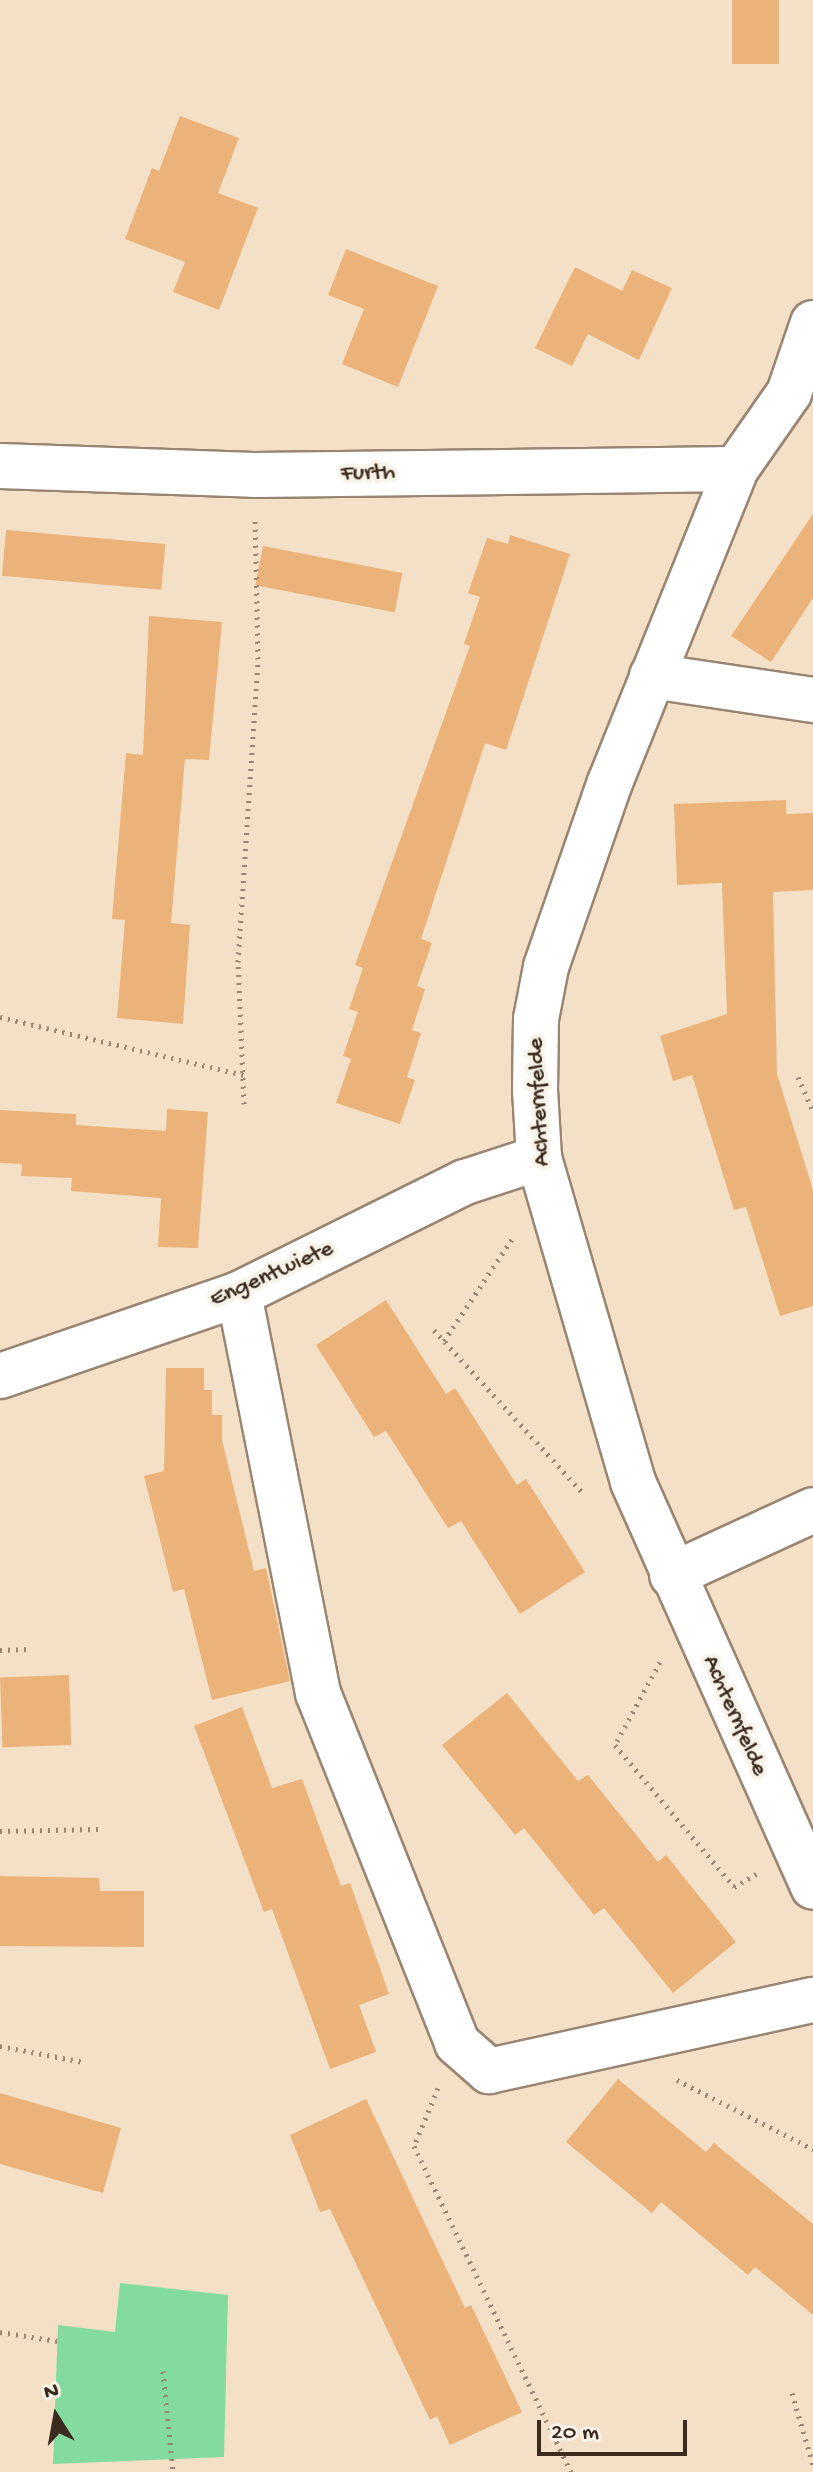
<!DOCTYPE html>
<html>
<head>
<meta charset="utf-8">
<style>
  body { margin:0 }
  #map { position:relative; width:813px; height:2472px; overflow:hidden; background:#f4e0c6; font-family:"Gochi Hand",sans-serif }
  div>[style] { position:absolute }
  .green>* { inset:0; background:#83db9f }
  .building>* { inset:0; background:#ebb37a; transform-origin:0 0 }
  .path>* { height:5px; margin-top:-2.5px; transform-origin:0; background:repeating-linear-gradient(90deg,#988572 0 2px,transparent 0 8px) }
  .roads { filter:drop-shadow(2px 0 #988572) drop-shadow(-2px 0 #988572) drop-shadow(0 2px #988572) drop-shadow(0 -2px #988572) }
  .minor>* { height:44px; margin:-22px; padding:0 22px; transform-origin:22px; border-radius:22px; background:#fff }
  span { translate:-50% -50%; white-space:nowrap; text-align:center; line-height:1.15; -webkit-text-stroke:8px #f7f3e8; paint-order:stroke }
  .street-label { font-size:24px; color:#3b2a1e }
  .north { position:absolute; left:16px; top:2376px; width:80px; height:80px; -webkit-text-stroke:6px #f7f3e8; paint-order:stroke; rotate:349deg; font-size:22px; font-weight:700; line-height:32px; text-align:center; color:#3b2a1e }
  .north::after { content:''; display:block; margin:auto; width:28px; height:36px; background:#3b2a1e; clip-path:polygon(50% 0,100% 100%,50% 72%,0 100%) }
  .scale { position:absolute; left:537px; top:2420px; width:150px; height:36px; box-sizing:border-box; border:4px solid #3b2a1e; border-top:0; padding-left:10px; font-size:24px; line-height:28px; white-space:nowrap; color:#3b2a1e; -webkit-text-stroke:6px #f7f3e8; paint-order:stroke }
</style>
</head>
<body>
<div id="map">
  <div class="green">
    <i style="clip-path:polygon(120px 2283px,228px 2295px,224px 2457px,53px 2464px,58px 2325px,115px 2332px)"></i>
  </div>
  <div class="building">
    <i style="left:732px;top:0;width:47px;height:64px"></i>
    <i style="clip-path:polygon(180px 116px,239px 138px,218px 193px,258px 208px,219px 310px,173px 292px,185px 262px,125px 239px,152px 168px,159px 171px)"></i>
    <i style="clip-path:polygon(346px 249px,438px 286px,398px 387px,342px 364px,364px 309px,328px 295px)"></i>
    <i style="clip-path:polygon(575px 267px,622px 291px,632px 270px,672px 288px,639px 360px,588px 334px,572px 366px,535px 348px)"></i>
    <i style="clip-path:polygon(813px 514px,813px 598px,771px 662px,731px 636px)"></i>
    <i style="left:6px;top:530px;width:160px;height:46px;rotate:5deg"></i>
    <i style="clip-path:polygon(510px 535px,570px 554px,506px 750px,485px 743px,421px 939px,432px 943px,417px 986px,425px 989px,412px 1030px,421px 1033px,407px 1077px,415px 1080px,400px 1124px,336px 1103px,351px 1059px,343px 1056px,358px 1012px,349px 1009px,363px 968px,355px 965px,470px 646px,464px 644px,480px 597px,468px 593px,487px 538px,508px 544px)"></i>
    <i style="left:263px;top:546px;width:142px;height:40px;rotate:11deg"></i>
    <i style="clip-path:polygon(149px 616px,222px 622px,209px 760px,185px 759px,171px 923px,190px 925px,183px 1024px,117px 1018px,125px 920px,112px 919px,126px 753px,143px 755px)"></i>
    <i style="clip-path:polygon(786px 800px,786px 814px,813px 813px,813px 890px,773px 892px,777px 1074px,813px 1190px,813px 1306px,780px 1316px,746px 1207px,734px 1210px,692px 1075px,673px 1081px,660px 1036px,727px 1014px,722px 883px,677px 885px,674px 804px)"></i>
    <i style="clip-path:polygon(167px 1109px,208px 1112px,198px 1248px,158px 1247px,161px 1198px,71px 1191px,72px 1178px,21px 1176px,22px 1164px,0 1163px,0 1110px,76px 1114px,76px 1125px,166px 1131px)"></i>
    <i style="clip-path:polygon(386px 1300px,446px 1394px,455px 1388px,517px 1485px,526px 1479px,585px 1572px,520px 1614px,461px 1521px,448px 1528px,386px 1431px,374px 1437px,316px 1345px)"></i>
    <i style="clip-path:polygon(166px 1368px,204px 1368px,204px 1390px,212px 1390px,212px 1415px,222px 1415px,222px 1440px,254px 1571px,266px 1568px,290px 1681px,212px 1700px,184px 1589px,173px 1592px,144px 1476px,164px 1471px)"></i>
    <i style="left:69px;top:1675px;width:70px;height:69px;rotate:88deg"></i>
    <i style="clip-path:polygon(507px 1693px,578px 1781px,588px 1775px,658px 1862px,666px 1855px,736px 1942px,673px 1993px,604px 1908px,594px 1915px,524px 1828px,515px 1835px,442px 1745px)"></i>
    <i style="clip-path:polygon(242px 1707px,272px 1788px,302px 1779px,341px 1886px,350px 1883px,389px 1994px,359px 2005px,376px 2052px,330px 2069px,272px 1909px,264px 1912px,194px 1726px)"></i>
    <i style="clip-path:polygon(0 1876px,99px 1878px,100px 1891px,144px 1891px,144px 1947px,0 1946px)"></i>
    <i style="clip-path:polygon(618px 2079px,706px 2152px,714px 2143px,813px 2224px,813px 2315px,755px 2267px,748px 2275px,661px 2202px,652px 2213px,566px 2142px)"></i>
    <i style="clip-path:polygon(0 2093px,121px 2128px,103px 2193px,0 2164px)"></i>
    <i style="clip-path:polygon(366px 2099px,465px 2308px,471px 2305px,522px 2412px,450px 2445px,437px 2416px,430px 2420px,330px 2209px,320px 2212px,290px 2135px)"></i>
  </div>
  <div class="path">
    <i style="left:0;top:1017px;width:251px;rotate:13.4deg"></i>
    <i style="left:798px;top:1077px;width:36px;rotate:66deg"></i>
    <i style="left:244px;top:1104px;width:142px;rotate:-92.4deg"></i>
    <i style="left:238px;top:962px;width:304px;rotate:-86.2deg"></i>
    <i style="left:258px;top:659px;width:138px;rotate:-91.2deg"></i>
    <i style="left:434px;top:1330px;width:222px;rotate:47.6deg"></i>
    <i style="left:444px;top:1341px;width:123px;rotate:-56.3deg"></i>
    <i style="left:0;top:1650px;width:31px;rotate:-2deg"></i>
    <i style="left:660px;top:1662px;width:94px;rotate:118.5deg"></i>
    <i style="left:615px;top:1745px;width:185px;rotate:50deg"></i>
    <i style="left:734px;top:1887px;width:26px;rotate:-31deg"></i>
    <i style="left:0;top:1831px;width:98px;rotate:-1.2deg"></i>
    <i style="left:0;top:2046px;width:85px;rotate:10.9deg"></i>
    <i style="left:677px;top:2080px;width:153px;rotate:26.9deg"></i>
    <i style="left:438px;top:2088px;width:63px;rotate:112.5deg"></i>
    <i style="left:414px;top:2146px;width:362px;rotate:64.3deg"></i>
    <i style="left:0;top:2332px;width:58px;rotate:9deg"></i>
    <i style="left:163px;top:2371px;width:101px;rotate:84.3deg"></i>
    <i style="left:792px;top:2393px;width:75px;rotate:73.7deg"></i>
  </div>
  <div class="roads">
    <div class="minor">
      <i style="left:813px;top:323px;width:74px;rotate:108.9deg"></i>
      <i style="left:789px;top:393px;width:93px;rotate:124.9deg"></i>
      <i style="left:736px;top:469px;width:337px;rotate:111.9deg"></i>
      <i style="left:610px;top:782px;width:196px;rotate:109.1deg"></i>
      <i style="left:546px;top:967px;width:53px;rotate:100.9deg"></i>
      <i style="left:536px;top:1019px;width:71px;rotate:90.8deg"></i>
      <i style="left:535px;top:1090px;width:68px;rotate:86.6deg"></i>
      <i style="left:539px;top:1158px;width:337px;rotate:73.8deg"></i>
      <i style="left:633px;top:1482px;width:443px;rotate:66deg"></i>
      <i style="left:0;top:466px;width:254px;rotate:2deg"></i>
      <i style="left:254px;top:475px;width:482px;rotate:-0.7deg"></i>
      <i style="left:652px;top:676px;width:163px;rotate:8.5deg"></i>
      <i style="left:239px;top:1294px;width:407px;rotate:78.8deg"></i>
      <i style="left:318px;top:1693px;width:377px;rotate:68.3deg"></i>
      <i style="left:457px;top:2043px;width:43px;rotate:41.2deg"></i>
      <i style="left:489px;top:2071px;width:332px;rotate:-12.4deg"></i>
      <i style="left:0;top:1376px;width:253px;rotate:-18.9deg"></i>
      <i style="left:239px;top:1294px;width:252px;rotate:-26.4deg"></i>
      <i style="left:465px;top:1182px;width:78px;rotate:-18deg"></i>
      <i style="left:672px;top:1575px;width:155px;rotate:-24.7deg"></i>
    </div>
  </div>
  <div class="street-label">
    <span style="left:368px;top:474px;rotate:-1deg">Furth</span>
    <span style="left:540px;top:1102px;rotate:-93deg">Achternfelde</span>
    <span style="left:272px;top:1275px;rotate:-24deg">Engentwiete</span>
    <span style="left:734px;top:1716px;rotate:66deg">Achternfelde</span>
  </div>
  <div class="north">N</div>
  <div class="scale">20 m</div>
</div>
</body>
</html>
